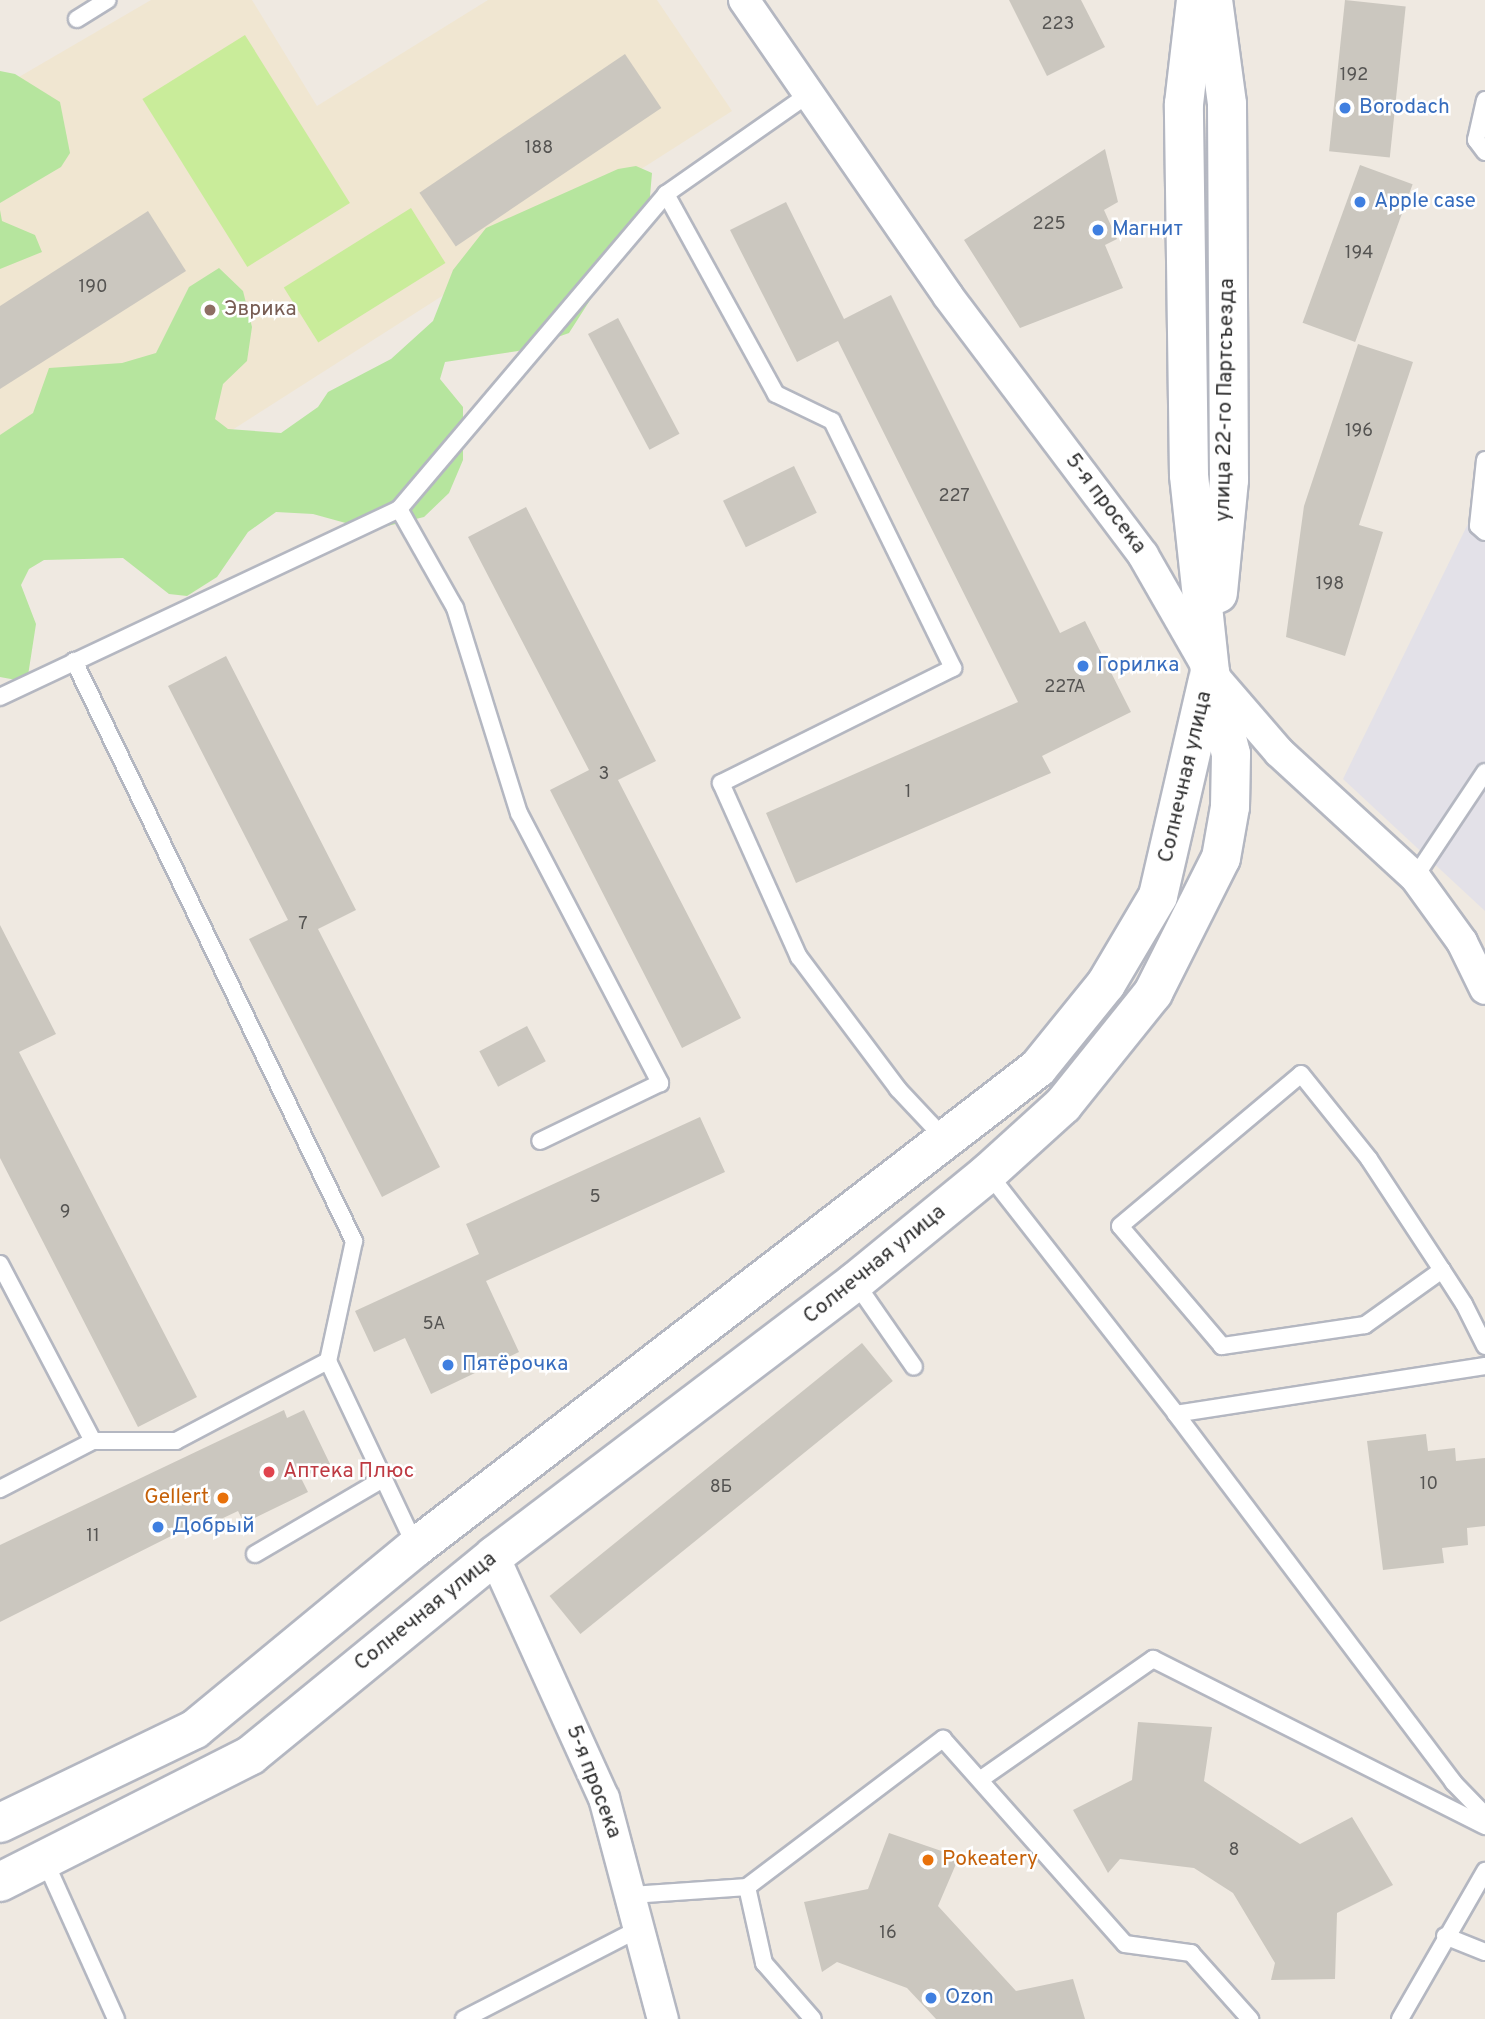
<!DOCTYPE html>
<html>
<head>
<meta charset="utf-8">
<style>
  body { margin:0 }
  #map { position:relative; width:1485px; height:2019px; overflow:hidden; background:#efe9e1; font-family:Overpass,sans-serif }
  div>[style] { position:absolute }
  .industrial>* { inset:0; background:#e3e1e8 }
  .education>* { inset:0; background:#f0e6d1 }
  .green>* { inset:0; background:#b6e59e }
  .pitch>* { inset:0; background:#c9ec9a; transform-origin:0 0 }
  .building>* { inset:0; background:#cbc7bf; transform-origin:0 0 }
  .roads { filter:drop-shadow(2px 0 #b4b7c1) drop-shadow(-2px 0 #b4b7c1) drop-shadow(0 2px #b4b7c1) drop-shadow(0 -2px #b4b7c1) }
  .lane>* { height:16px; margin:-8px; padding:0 8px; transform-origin:8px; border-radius:8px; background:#fff }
  .street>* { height:30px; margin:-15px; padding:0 15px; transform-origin:15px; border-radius:15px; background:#fff }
  .secondary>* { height:38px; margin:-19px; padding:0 19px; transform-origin:19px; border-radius:19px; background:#fff }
  .dots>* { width:19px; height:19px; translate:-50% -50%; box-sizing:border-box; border:4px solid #fff; border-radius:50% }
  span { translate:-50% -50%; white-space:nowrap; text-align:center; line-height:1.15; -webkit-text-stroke:5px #fff; paint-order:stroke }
  .number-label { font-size:18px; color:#555452 }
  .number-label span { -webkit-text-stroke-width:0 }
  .shop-label { font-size:21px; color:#366cbe }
  .left { translate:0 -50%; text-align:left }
  .education-label { font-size:21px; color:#785e54 }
  .street-label { font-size:21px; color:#2e2e2e }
  .health-label { font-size:21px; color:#be3a42 }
  .food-label { font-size:21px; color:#c56008 }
  .right { translate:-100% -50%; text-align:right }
</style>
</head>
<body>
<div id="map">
  <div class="industrial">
    <i style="clip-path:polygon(1485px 489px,1485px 911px,1343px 779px)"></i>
  </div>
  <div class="education">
    <i style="clip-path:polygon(151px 0,252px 0,317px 106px,488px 0,657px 0,732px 111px,30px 559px,0 510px,0 88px)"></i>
  </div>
  <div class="green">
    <i style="clip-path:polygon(0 71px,15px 74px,60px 102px,70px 153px,61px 167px,0 203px)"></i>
    <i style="clip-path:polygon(636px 166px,652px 173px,649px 208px,569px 333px,518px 351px,445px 362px,440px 379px,463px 407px,463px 460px,449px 493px,424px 517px,371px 530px,313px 514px,276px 512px,248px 532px,217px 577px,187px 596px,169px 594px,123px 558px,44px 560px,29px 569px,21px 585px,36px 624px,27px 682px,0 677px,0 435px,33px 413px,49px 368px,122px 363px,156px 353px,189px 287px,219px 268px,243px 291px,252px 327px,247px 361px,223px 384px,215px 419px,228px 429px,281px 433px,318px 407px,328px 392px,391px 359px,433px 321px,453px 270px,486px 228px,618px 169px)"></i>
    <i style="clip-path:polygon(0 210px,2px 221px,35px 235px,42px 252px,0 269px)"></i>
  </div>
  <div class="pitch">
    <i style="left:245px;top:35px;width:198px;height:121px;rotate:58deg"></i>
    <i style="left:411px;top:208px;width:65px;height:150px;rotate:58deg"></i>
  </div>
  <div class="building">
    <i style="clip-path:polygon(1009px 0,1081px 0,1105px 47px,1047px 76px)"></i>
    <i style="left:1345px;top:0;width:61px;height:152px;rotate:6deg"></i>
    <i style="left:625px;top:54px;width:65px;height:248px;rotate:56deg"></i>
    <i style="clip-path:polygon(1105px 149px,1118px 202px,1104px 210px,1117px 239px,1105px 245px,1123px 288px,1020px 328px,964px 240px)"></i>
    <i style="left:1360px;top:165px;width:56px;height:168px;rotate:20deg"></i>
    <i style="clip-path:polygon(786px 202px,844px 319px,891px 295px,1060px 633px,1085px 621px,1131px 712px,1042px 756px,1051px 773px,796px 883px,766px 813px,1018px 702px,838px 341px,797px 362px,730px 230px)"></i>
    <i style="clip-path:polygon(148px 211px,186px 271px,0 389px,0 306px)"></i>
    <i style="left:618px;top:318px;width:131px;height:34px;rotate:62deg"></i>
    <i style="clip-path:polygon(1358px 344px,1413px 362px,1359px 525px,1383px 532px,1345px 656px,1286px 637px,1304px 506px)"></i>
    <i style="left:794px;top:466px;width:52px;height:79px;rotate:64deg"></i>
    <i style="clip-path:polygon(526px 507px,656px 761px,618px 780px,741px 1018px,682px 1048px,550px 790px,589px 770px,468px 537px)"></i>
    <i style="clip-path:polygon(226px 656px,356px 910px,318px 929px,440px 1167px,382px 1197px,249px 939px,288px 920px,168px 686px)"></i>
    <i style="clip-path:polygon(0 925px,56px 1034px,19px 1052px,197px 1397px,138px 1427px,0 1158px)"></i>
    <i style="left:527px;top:1026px;width:40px;height:54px;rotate:62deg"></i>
    <i style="clip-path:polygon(700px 1117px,725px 1172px,486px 1281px,519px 1352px,431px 1394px,405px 1338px,374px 1352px,355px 1311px,479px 1254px,466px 1224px)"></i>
    <i style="left:862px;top:1343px;width:49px;height:402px;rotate:51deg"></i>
    <i style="clip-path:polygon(284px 1410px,287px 1418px,304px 1410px,330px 1464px,301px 1478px,308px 1492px,244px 1523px,238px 1511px,204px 1527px,201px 1521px,0 1622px,0 1545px)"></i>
    <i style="clip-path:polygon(1426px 1434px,1428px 1451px,1455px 1448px,1456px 1461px,1485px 1458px,1485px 1526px,1467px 1528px,1468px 1545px,1442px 1548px,1444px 1563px,1383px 1570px,1367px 1441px)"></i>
    <i style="clip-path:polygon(1138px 1722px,1212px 1727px,1204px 1781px,1300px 1844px,1352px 1817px,1393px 1885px,1337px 1913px,1335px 1979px,1271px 1980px,1275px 1963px,1233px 1893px,1194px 1868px,1120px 1859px,1108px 1873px,1073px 1810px,1132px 1780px)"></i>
    <i style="clip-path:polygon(889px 1833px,959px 1857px,938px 1906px,1016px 1991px,1073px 1979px,1085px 2019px,936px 2019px,907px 1988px,837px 1962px,822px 1972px,804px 1902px,868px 1889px)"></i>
  </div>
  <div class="roads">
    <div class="lane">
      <i style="left:77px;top:19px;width:36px;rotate:-32deg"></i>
      <i style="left:1485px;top:100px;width:41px;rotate:102.7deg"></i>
      <i style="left:1476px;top:140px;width:15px;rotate:53deg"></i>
      <i style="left:666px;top:194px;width:228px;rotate:61.2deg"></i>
      <i style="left:776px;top:394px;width:62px;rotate:25.7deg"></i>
      <i style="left:832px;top:421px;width:275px;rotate:63.9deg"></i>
      <i style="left:953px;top:668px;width:259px;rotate:153.6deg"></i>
      <i style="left:721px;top:783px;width:191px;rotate:65.9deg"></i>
      <i style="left:799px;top:957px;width:165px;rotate:53.1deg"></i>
      <i style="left:898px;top:1089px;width:66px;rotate:46.8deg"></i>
      <i style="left:1485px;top:460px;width:66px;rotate:96.1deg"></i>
      <i style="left:1478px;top:526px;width:9px;rotate:41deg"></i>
      <i style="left:399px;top:509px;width:114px;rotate:60.5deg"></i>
      <i style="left:455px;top:608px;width:215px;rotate:72.7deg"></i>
      <i style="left:519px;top:813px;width:305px;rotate:62.4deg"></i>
      <i style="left:660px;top:1083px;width:133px;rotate:154.2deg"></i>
      <i style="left:74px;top:661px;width:644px;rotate:64.23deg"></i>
      <i style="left:354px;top:1241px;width:123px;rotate:102.2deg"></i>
      <i style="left:328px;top:1361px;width:206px;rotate:64.7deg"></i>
      <i style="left:0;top:697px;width:441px;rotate:-25.2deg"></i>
      <i style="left:399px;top:509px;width:413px;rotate:-49.7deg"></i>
      <i style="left:666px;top:194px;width:174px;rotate:-35deg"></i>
      <i style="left:1415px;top:877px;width:126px;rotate:-56.3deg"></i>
      <i style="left:988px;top:1173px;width:306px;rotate:52deg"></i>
      <i style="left:0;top:1264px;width:200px;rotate:62.3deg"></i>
      <i style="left:93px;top:1441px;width:105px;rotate:152.7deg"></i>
      <i style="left:1442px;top:1270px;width:95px;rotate:144.5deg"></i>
      <i style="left:1365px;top:1325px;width:145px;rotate:171.6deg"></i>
      <i style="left:1222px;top:1346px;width:157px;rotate:-130.4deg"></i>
      <i style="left:1120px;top:1226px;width:236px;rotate:-40deg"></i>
      <i style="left:1301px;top:1074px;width:109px;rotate:51.3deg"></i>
      <i style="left:1369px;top:1159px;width:133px;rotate:56.7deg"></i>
      <i style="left:1442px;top:1270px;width:40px;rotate:57.1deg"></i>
      <i style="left:1464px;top:1304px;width:47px;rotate:63.4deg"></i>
      <i style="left:855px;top:1282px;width:103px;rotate:55.2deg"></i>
      <i style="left:1485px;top:1366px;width:313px;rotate:171.2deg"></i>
      <i style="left:1176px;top:1414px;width:461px;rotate:53deg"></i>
      <i style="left:1453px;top:1782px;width:46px;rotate:45.9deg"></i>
      <i style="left:93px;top:1441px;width:83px"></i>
      <i style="left:176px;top:1441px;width:172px;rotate:-27.8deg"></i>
      <i style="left:255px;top:1554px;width:146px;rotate:-30.4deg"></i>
      <i style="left:981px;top:1779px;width:210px;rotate:-34.9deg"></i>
      <i style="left:1153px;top:1659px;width:372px;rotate:26.7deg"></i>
      <i style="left:45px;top:1861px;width:173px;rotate:65.8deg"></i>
      <i style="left:747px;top:1887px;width:78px;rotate:77.4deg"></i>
      <i style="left:764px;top:1963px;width:74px;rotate:48.8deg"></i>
      <i style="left:632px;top:1895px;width:115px;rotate:-4deg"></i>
      <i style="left:747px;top:1887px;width:246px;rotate:-37.1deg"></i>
      <i style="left:943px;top:1739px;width:274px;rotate:48.4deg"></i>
      <i style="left:1125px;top:1944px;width:67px;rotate:7.8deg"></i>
      <i style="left:1191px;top:1953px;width:89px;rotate:48.2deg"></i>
      <i style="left:1445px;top:1936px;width:43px;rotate:21.8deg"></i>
      <i style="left:464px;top:2019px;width:198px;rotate:-27.3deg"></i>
      <i style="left:1400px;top:2019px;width:171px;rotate:-60.1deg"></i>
    </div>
    <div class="street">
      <i style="left:744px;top:0;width:359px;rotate:55.4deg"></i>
      <i style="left:948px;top:296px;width:324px;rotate:53deg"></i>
      <i style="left:1143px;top:555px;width:135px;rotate:60.2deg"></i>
      <i style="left:1210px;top:672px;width:106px;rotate:49.2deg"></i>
      <i style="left:1279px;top:752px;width:185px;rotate:42.6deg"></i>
      <i style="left:1415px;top:877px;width:80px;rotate:54.1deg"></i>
      <i style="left:1462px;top:942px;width:52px;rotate:63.9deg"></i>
      <i style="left:494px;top:1556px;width:266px;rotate:65.6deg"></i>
      <i style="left:604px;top:1798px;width:229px;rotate:75.1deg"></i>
    </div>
    <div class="secondary">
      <i style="left:1213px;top:0;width:105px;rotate:82.3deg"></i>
      <i style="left:1227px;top:104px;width:376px;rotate:89.7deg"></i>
      <i style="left:1229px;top:480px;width:114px;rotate:95.6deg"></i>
      <i style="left:0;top:1823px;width:216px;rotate:-25.7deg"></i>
      <i style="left:195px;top:1729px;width:286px;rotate:-39.5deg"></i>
      <i style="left:416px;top:1547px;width:785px;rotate:-37.6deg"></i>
      <i style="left:1038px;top:1068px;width:108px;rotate:-51deg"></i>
      <i style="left:1106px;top:984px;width:102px;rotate:-59.4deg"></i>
      <i style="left:1158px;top:896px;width:222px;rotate:-77deg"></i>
      <i style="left:0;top:1882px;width:281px;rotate:-26.8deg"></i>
      <i style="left:251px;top:1755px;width:314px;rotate:-39.3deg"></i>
      <i style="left:494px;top:1556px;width:453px;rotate:-37.2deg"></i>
      <i style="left:855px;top:1282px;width:172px;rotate:-39.3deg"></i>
      <i style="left:988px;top:1173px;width:101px;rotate:-42.2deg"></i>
      <i style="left:1063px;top:1105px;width:144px;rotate:-51.2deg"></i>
      <i style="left:1153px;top:993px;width:151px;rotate:-63.3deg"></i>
      <i style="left:1221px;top:858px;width:52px;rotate:-80deg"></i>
      <i style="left:1230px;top:807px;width:53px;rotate:-88.9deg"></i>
      <i style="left:1231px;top:754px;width:85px;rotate:-104.4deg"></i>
      <i style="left:1210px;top:672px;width:198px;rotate:-96.1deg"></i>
      <i style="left:1189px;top:475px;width:371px;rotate:-90.8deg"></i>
      <i style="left:1184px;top:104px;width:105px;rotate:-83.4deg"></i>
    </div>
  </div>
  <div class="dots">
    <i style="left:1345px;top:108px;background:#3f7fe0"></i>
    <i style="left:1360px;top:202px;background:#3f7fe0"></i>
    <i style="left:1098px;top:230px;background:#3f7fe0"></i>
    <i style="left:210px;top:310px;background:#8d6e63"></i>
    <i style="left:1083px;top:666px;background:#3f7fe0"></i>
    <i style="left:448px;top:1365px;background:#3f7fe0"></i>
    <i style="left:269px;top:1472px;background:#e0444e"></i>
    <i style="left:223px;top:1498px;background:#e8710a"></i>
    <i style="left:158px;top:1527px;background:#3f7fe0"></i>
    <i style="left:928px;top:1860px;background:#e8710a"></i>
    <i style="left:931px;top:1998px;background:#3f7fe0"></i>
  </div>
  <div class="number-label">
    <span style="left:1058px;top:25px">223</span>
    <span style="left:1354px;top:76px">192</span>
    <span style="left:539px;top:149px">188</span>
    <span style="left:1049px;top:225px">225</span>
    <span style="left:1359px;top:254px">194</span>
    <span style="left:93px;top:288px">190</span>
    <span style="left:1359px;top:432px">196</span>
    <span style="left:954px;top:497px">227</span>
    <span style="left:1330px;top:585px">198</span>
    <span style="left:1065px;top:688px">227А</span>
    <span style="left:604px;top:775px">3</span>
    <span style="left:908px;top:793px">1</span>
    <span style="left:303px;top:925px">7</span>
    <span style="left:595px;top:1198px">5</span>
    <span style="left:65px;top:1213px">9</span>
    <span style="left:434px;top:1325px">5А</span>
    <span style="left:1429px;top:1485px">10</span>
    <span style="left:721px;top:1488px">8Б</span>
    <span style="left:93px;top:1537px">11</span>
    <span style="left:1234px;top:1851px">8</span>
    <span style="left:888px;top:1934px">16</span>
  </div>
  <div class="shop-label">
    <span class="left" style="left:1359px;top:108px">Borodach</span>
    <span class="left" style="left:1374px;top:202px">Apple case</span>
    <span class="left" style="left:1112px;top:230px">Магнит</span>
    <span class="left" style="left:1097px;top:666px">Горилка</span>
    <span class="left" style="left:462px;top:1365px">Пятёрочка</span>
    <span class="left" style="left:172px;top:1527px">Добрый</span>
    <span class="left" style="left:945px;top:1998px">Ozon</span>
  </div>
  <div class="education-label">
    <span class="left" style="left:224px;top:310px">Эврика</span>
  </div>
  <div class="street-label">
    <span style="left:1226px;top:400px;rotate:-89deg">улица 22-го Партсъезда</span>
    <span style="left:1105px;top:504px;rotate:53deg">5-я просека</span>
    <span style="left:1186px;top:777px;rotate:-77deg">Солнечная улица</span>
    <span style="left:875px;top:1265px;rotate:-39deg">Солнечная улица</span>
    <span style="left:426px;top:1612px;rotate:-39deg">Солнечная улица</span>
    <span style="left:593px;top:1782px;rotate:69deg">5-я просека</span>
  </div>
  <div class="health-label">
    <span class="left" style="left:283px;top:1472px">Аптека Плюс</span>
  </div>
  <div class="food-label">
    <span class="right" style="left:209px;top:1498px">Gellert</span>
    <span class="left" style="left:942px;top:1860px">Pokeatery</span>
  </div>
</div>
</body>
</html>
